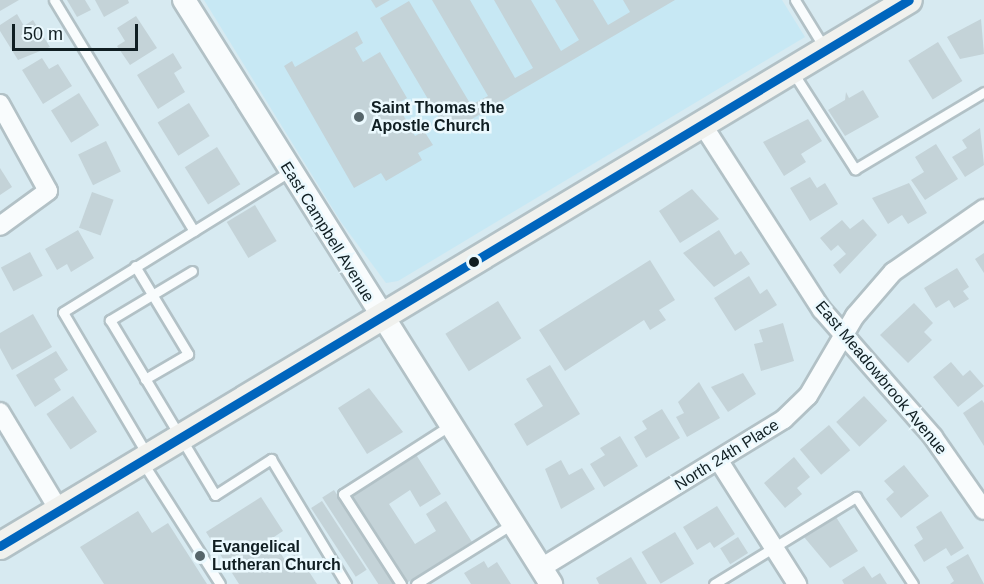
<!DOCTYPE html>
<html>
<head>
<meta charset="utf-8">
<style>
  body { margin:0 }
  #map { position:relative; width:984px; height:584px; overflow:hidden; background:#d7eaf1; font-family:Helvetica,sans-serif }
  div>[style] { position:absolute }
  .built>* { inset:0; background:#c7e8f4 }
  .building>* { inset:0; background:#c4d3d8; transform-origin:0 0 }
  .roads { filter:drop-shadow(2px 0 #b2c1c6) drop-shadow(-2px 0 #b2c1c6) drop-shadow(0 2px #b2c1c6) drop-shadow(0 -2px #b2c1c6) }
  .service>* { height:9px; margin:-4.5px; padding:0 4.5px; transform-origin:4.5px; border-radius:4.5px; background:#f9fcfd }
  .minor>* { height:18px; margin:-9px; padding:0 9px; transform-origin:9px; border-radius:9px; background:#f9fcfd }
  .tertiary>* { height:22px; margin:-11px; padding:0 11px; transform-origin:11px; border-radius:11px; background:#f9fcfd }
  .secondary>* { height:26px; margin:-13px; padding:0 13px; transform-origin:13px; border-radius:13px; background:#f0f1ee }
  .bus-1>* { height:9px; margin:-4.5px; padding:0 4.5px; transform-origin:4.5px; border-radius:4.5px; background:#0065bd }
  .dots>* { width:16px; height:16px; translate:-50% -50%; box-sizing:border-box; border:3px solid #ebf9fe; border-radius:50% }
  span { translate:-50% -50%; white-space:nowrap; text-align:center; line-height:1.15; -webkit-text-stroke:5px #ebf9fe; paint-order:stroke }
  .poi-label { font-size:16px; color:#101e22; font-weight:700 }
  .left { translate:0 -50%; text-align:left }
  .street-label { font-size:16px; color:#101e22 }
  .scale { position:absolute; left:12px; top:24px; width:126px; height:27px; box-sizing:border-box; border:3px solid #101e22; border-top:0; padding-left:8px; font-size:18px; line-height:21px; white-space:nowrap; color:#101e22; -webkit-text-stroke:4px #ebf9fe; paint-order:stroke }
</style>
</head>
<body>
<div id="map">
  <div class="built">
    <i style="clip-path:polygon(204px 0,782px 0,805px 37px,398px 281px,386px 283px,341px 222px)"></i>
  </div>
  <div class="building">
    <i style="clip-path:polygon(0 0,19px 0,0 11px)"></i>
    <i style="clip-path:polygon(67px 0,85px 0,91px 10px,77px 17px)"></i>
    <i style="clip-path:polygon(95px 0,128px 0,129px 3px,104px 17px)"></i>
    <i style="clip-path:polygon(371px 0,390px 0,376px 8px)"></i>
    <i style="clip-path:polygon(432px 0,470px 0,515px 78px,533px 68px,494px 0,531px 0,561px 51px,579px 40px,555px 0,593px 0,608px 25px,630px 12px,623px 0,675px 0,448px 133px,380px 18px,409px 1px,471px 105px,488px 96px)"></i>
    <i style="clip-path:polygon(17px 14px,24px 26px,33px 20px,50px 47px,18px 60px,0 31px,0 25px)"></i>
    <i style="clip-path:polygon(136px 16px,157px 48px,130px 65px,117px 46px,125px 41px,117px 28px)"></i>
    <i style="clip-path:polygon(981px 19px,984px 54px,960px 59px,947px 37px)"></i>
    <i style="clip-path:polygon(357px 31px,363px 43px,355px 48px,363px 62px,380px 52px,407px 98px,397px 104px,415px 136px,424px 131px,433px 145px,418px 153px,422px 160px,386px 181px,381px 173px,354px 188px,284px 66px,292px 61px,295px 67px)"></i>
    <i style="left:938px;top:42px;width:46px;height:35px;rotate:58deg"></i>
    <i style="clip-path:polygon(173px 53px,182px 68px,174px 73px,185px 92px,158px 109px,137px 75px)"></i>
    <i style="clip-path:polygon(42px 58px,49px 69px,58px 64px,72px 86px,43px 104px,22px 70px)"></i>
    <i style="clip-path:polygon(863px 90px,879px 117px,845px 136px,828px 110px,845px 100px,846px 92px,849px 98px)"></i>
    <i style="left:79px;top:93px;width:38px;height:33px;rotate:58deg"></i>
    <i style="left:189px;top:103px;width:39px;height:37px;rotate:58deg"></i>
    <i style="clip-path:polygon(808px 119px,822px 141px,801px 154px,806px 162px,784px 176px,763px 142px)"></i>
    <i style="clip-path:polygon(980px 128px,984px 165px,965px 177px,952px 157px,967px 148px,962px 140px)"></i>
    <i style="left:106px;top:141px;width:34px;height:31px;rotate:64deg"></i>
    <i style="clip-path:polygon(936px 144px,958px 179px,925px 200px,911px 180px,924px 172px,915px 157px)"></i>
    <i style="left:217px;top:147px;width:44px;height:38px;rotate:58deg"></i>
    <i style="clip-path:polygon(0 168px,12px 187px,0 195px)"></i>
    <i style="clip-path:polygon(810px 177px,817px 188px,825px 183px,838px 204px,810px 221px,790px 188px)"></i>
    <i style="clip-path:polygon(909px 183px,927px 213px,908px 224px,902px 215px,888px 224px,872px 198px)"></i>
    <i style="clip-path:polygon(692px 189px,719px 219px,680px 243px,659px 211px)"></i>
    <i style="left:92px;top:192px;width:23px;height:38px;rotate:20deg"></i>
    <i style="left:255px;top:205px;width:42px;height:33px;rotate:59deg"></i>
    <i style="clip-path:polygon(863px 219px,877px 235px,840px 274px,833px 265px,846px 254px,838px 245px,831px 251px,820px 238px,842px 220px,850px 229px)"></i>
    <i style="clip-path:polygon(78px 230px,94px 258px,71px 272px,67px 264px,57px 270px,45px 249px)"></i>
    <i style="clip-path:polygon(719px 230px,735px 255px,741px 251px,750px 264px,714px 287px,683px 253px)"></i>
    <i style="left:30px;top:252px;width:27px;height:33px;rotate:62deg"></i>
    <i style="clip-path:polygon(984px 253px,984px 273px,975px 259px)"></i>
    <i style="clip-path:polygon(650px 260px,675px 300px,659px 310px,666px 320px,650px 330px,644px 320px,565px 371px,539px 330px)"></i>
    <i style="clip-path:polygon(957px 268px,969px 287px,963px 291px,969px 299px,954px 308px,949px 300px,936px 308px,924px 288px)"></i>
    <i style="clip-path:polygon(749px 276px,760px 294px,767px 289px,777px 305px,735px 331px,714px 298px)"></i>
    <i style="left:498px;top:301px;width:44px;height:62px;rotate:58deg"></i>
    <i style="clip-path:polygon(914px 303px,933px 323px,924px 332px,932px 340px,908px 363px,880px 335px)"></i>
    <i style="clip-path:polygon(33px 314px,52px 347px,12px 370px,0 348px,0 333px)"></i>
    <i style="clip-path:polygon(783px 323px,794px 361px,761px 371px,754px 344px,763px 342px,759px 330px)"></i>
    <i style="clip-path:polygon(56px 351px,68px 370px,54px 379px,61px 390px,35px 407px,16px 375px)"></i>
    <i style="clip-path:polygon(951px 362px,963px 376px,970px 370px,984px 386px,958px 407px,933px 377px)"></i>
    <i style="clip-path:polygon(550px 365px,580px 414px,527px 446px,514px 424px,543px 406px,526px 379px)"></i>
    <i style="clip-path:polygon(743px 373px,756px 394px,728px 412px,711px 387px)"></i>
    <i style="clip-path:polygon(699px 382px,720px 418px,687px 437px,676px 417px,684px 413px,678px 402px)"></i>
    <i style="clip-path:polygon(369px 388px,403px 432px,367px 454px,338px 408px)"></i>
    <i style="left:73px;top:396px;width:43px;height:32px;rotate:56deg"></i>
    <i style="left:864px;top:396px;width:34px;height:38px;rotate:47deg"></i>
    <i style="clip-path:polygon(982px 400px,984px 403px,984px 446px,963px 413px)"></i>
    <i style="clip-path:polygon(662px 409px,680px 438px,646px 458px,634px 437px,647px 429px,642px 421px)"></i>
    <i style="left:829px;top:425px;width:33px;height:38px;rotate:50deg"></i>
    <i style="clip-path:polygon(620px 436px,638px 466px,604px 487px,590px 464px,605px 455px,600px 448px)"></i>
    <i style="clip-path:polygon(415px 453px,441px 494px,420px 507px,410px 490px,389px 504px,415px 544px,436px 531px,426px 514px,446px 501px,472px 542px,405px 584px,348px 495px)"></i>
    <i style="clip-path:polygon(794px 457px,810px 477px,797px 488px,802px 494px,785px 508px,764px 483px)"></i>
    <i style="clip-path:polygon(561px 460px,569px 475px,582px 468px,595px 489px,561px 509px,545px 469px)"></i>
    <i style="clip-path:polygon(904px 465px,929px 496px,901px 518px,886px 499px,894px 492px,884px 481px)"></i>
    <i style="left:334px;top:490px;width:112px;height:14px;rotate:57deg"></i>
    <i style="clip-path:polygon(261px 497px,283px 531px,271px 539px,285px 560px,297px 553px,317px 584px,239px 584px,206px 532px)"></i>
    <i style="left:322px;top:501px;width:82px;height:13px;rotate:57deg"></i>
    <i style="clip-path:polygon(717px 506px,735px 534px,714px 548px,710px 542px,697px 550px,683px 527px)"></i>
    <i style="clip-path:polygon(138px 511px,152px 533px,168px 523px,207px 584px,104px 584px,80px 547px)"></i>
    <i style="clip-path:polygon(941px 511px,964px 548px,951px 556px,946px 548px,924px 562px,914px 545px,923px 539px,916px 527px)"></i>
    <i style="clip-path:polygon(836px 517px,858px 551px,830px 568px,804px 537px)"></i>
    <i style="left:675px;top:532px;width:37px;height:39px;rotate:59deg"></i>
    <i style="left:738px;top:537px;width:19px;height:21px;rotate:58deg"></i>
    <i style="clip-path:polygon(968px 554px,984px 584px,950px 584px,954px 581px,946px 567px)"></i>
    <i style="clip-path:polygon(631px 557px,647px 584px,599px 584px,596px 578px)"></i>
    <i style="clip-path:polygon(484px 561px,488px 568px,497px 562px,511px 584px,471px 584px,464px 573px)"></i>
    <i style="clip-path:polygon(864px 566px,872px 578px,880px 573px,887px 584px,844px 584px,842px 580px)"></i>
  </div>
  <div class="roads">
    <div class="service">
      <i style="left:54px;top:0;width:270px;rotate:58.8deg"></i>
      <i style="left:795px;top:0;width:57px;rotate:58.5deg"></i>
      <i style="left:792px;top:71px;width:117px;rotate:57.3deg"></i>
      <i style="left:855px;top:169px;width:150px;rotate:-30.8deg"></i>
      <i style="left:135px;top:266px;width:103px;rotate:58.9deg"></i>
      <i style="left:188px;top:354px;width:50px;rotate:149.8deg"></i>
      <i style="left:192px;top:271px;width:96px;rotate:149.1deg"></i>
      <i style="left:110px;top:320px;width:204px;rotate:59deg"></i>
      <i style="left:215px;top:495px;width:67px;rotate:-32.7deg"></i>
      <i style="left:271px;top:459px;width:146px;rotate:59deg"></i>
      <i style="left:148px;top:456px;width:167px;rotate:-120.6deg"></i>
      <i style="left:63px;top:312px;width:266px;rotate:-31.8deg"></i>
      <i style="left:143px;top:463px;width:143px;rotate:57.5deg"></i>
      <i style="left:401px;top:584px;width:107px;rotate:-122.8deg"></i>
      <i style="left:343px;top:494px;width:126px;rotate:-32.7deg"></i>
      <i style="left:416px;top:584px;width:113px;rotate:-32deg"></i>
      <i style="left:714px;top:584px;width:167px;rotate:-31.5deg"></i>
      <i style="left:856px;top:497px;width:104px;rotate:56.8deg"></i>
    </div>
    <div class="minor">
      <i style="left:0;top:104px;width:99px;rotate:61.1deg"></i>
      <i style="left:48px;top:191px;width:59px;rotate:143.9deg"></i>
      <i style="left:702px;top:124px;width:221px;rotate:57.2deg"></i>
      <i style="left:822px;top:310px;width:169px;rotate:48.8deg"></i>
      <i style="left:933px;top:437px;width:89px;rotate:55.1deg"></i>
      <i style="left:0;top:412px;width:114px;rotate:59deg"></i>
      <i style="left:719px;top:461px;width:146px;rotate:57.6deg"></i>
      <i style="left:541px;top:568px;width:285px;rotate:-31.5deg"></i>
      <i style="left:784px;top:419px;width:33px;rotate:-44deg"></i>
      <i style="left:808px;top:396px;width:93px;rotate:-59.6deg"></i>
      <i style="left:855px;top:316px;width:58px;rotate:-49.2deg"></i>
      <i style="left:893px;top:272px;width:111px;rotate:-34.7deg"></i>
    </div>
    <div class="tertiary">
      <i style="left:184px;top:0;width:690px;rotate:57.85deg"></i>
    </div>
    <div class="secondary">
      <i style="left:0;top:546px;width:1060px;rotate:-30.99deg"></i>
    </div>
  </div>
  <div class="bus-1">
    <i style="left:0;top:546px;width:1060px;rotate:-30.99deg"></i>
  </div>
  <div class="dots">
    <i style="left:359px;top:117px;background:#56656a"></i>
    <i style="left:474px;top:262px;background:#101e22"></i>
    <i style="left:200px;top:556px;background:#56656a"></i>
  </div>
  <div class="poi-label">
    <span class="left" style="left:371px;top:117px">Saint Thomas the<br>Apostle Church</span>
    <span class="left" style="left:212px;top:556px">Evangelical<br>Lutheran Church</span>
  </div>
  <div class="street-label">
    <span style="left:327px;top:232px;rotate:58deg">East Campbell Avenue</span>
    <span style="left:881px;top:378px;rotate:50deg">East Meadowbrook Avenue</span>
    <span style="left:727px;top:455px;rotate:-32deg">North 24th Place</span>
  </div>
  <div class="scale">50 m</div>
</div>
</body>
</html>
